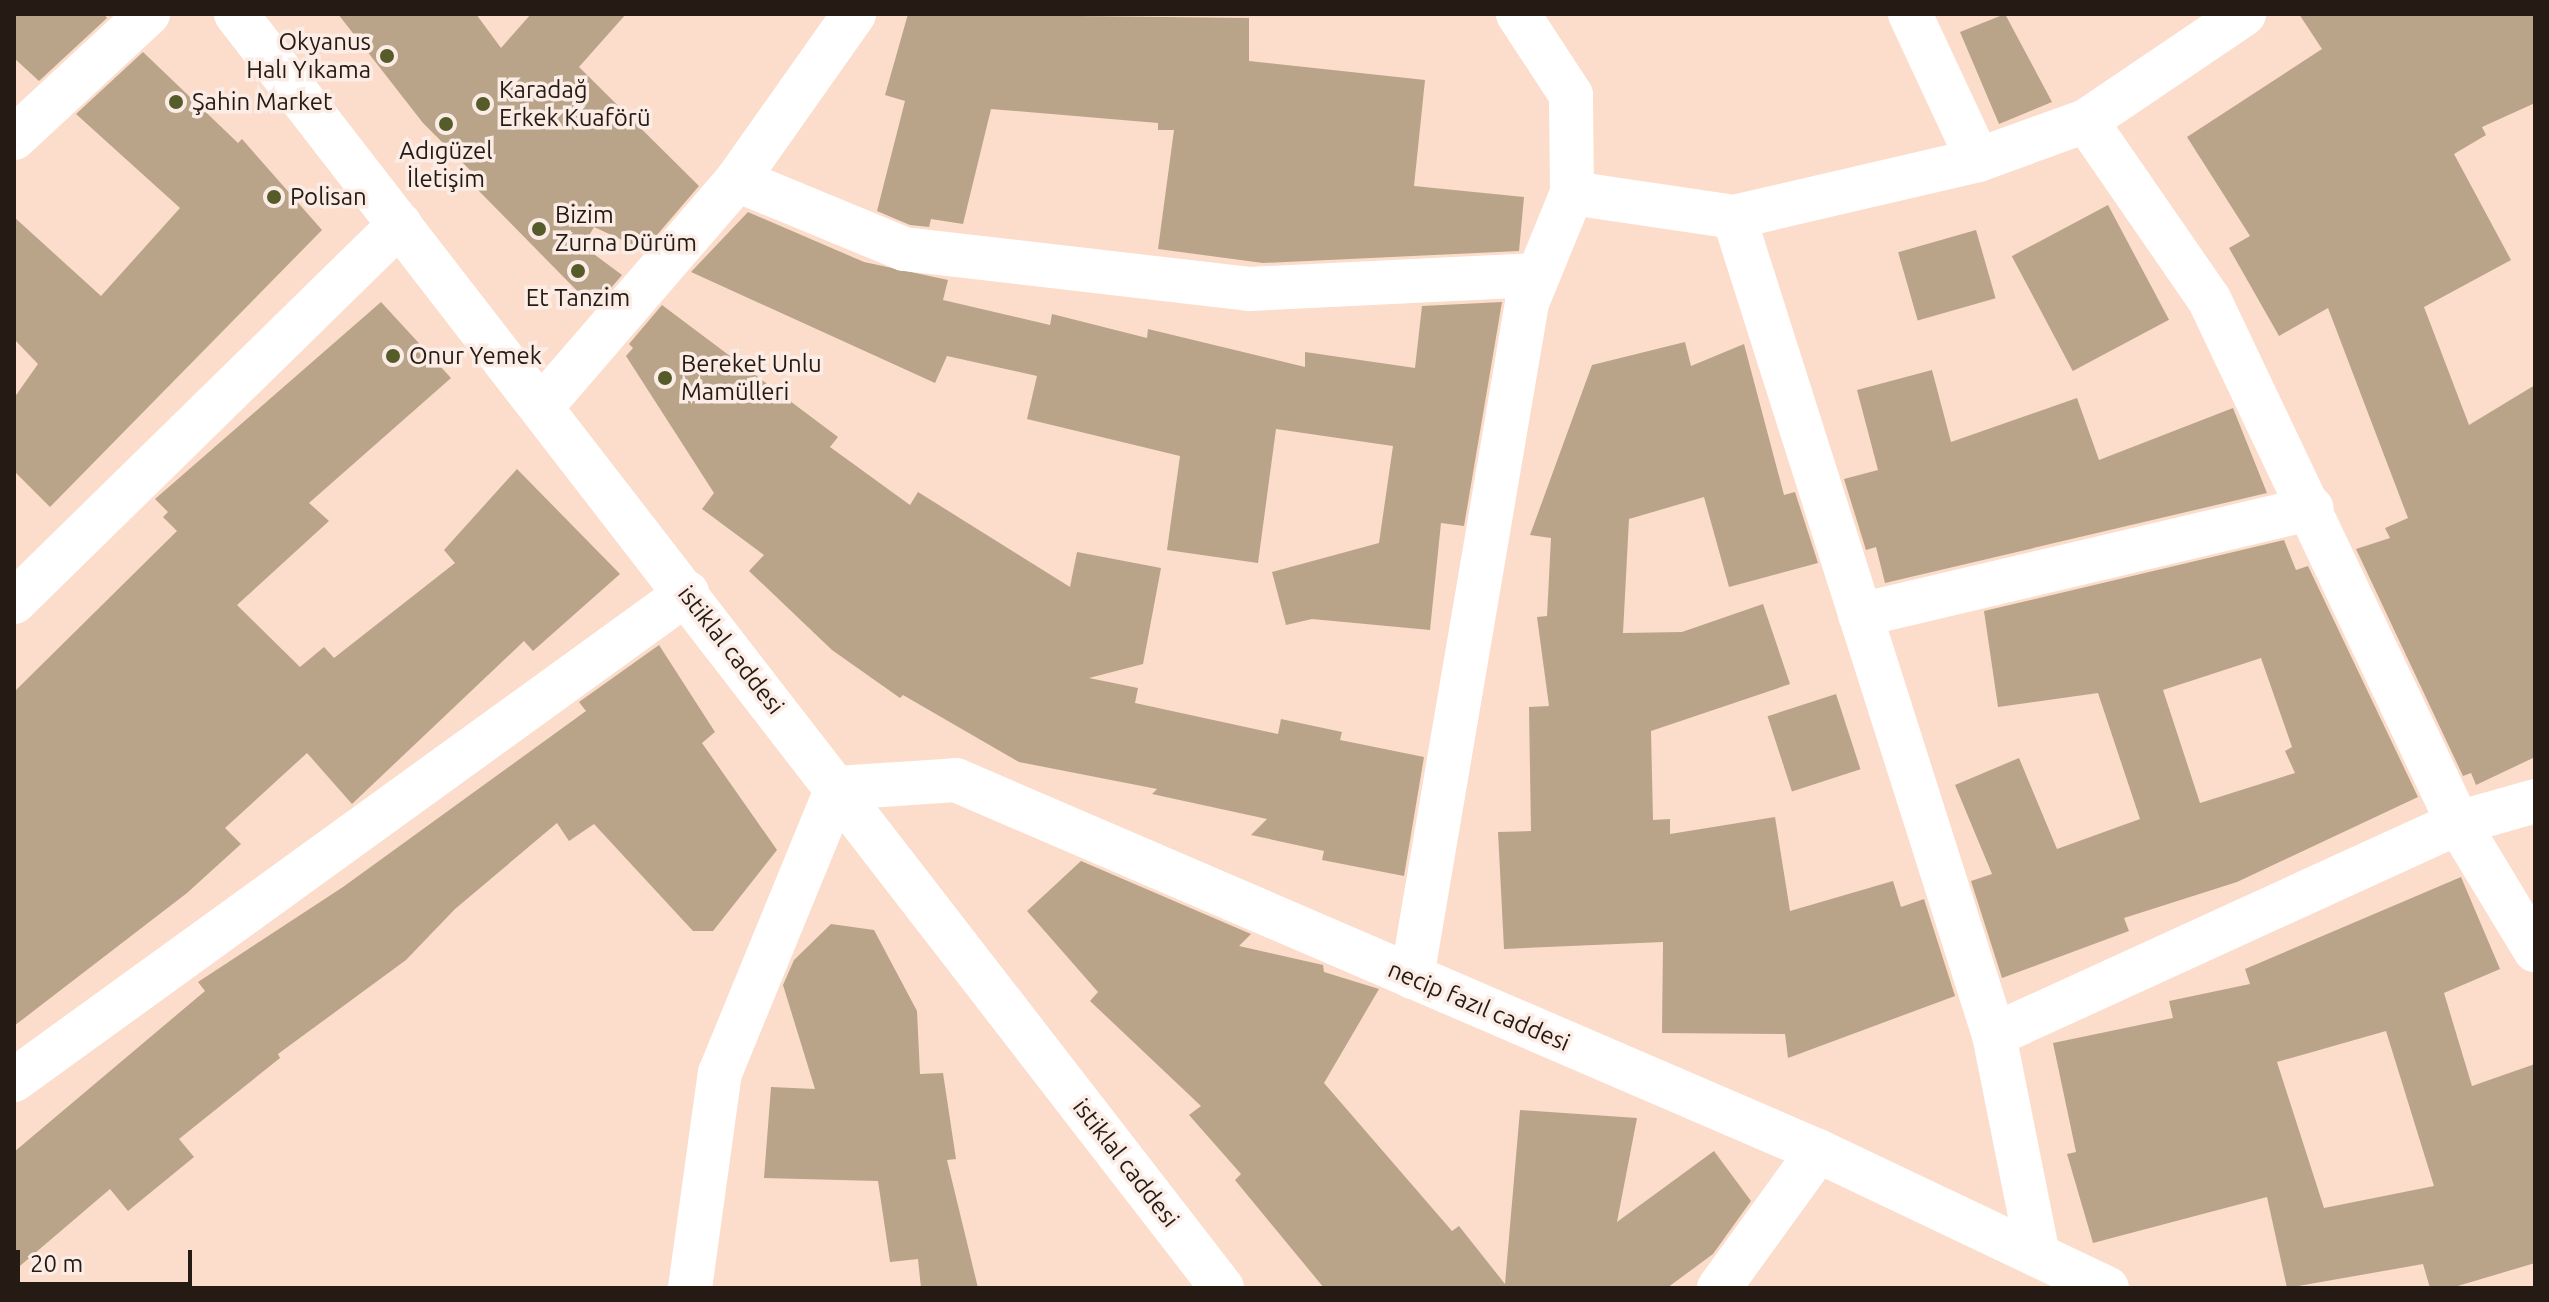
<!DOCTYPE html>
<html>
<head>
<meta charset="utf-8">
<style>
  body { margin:0 }
  #map { position:relative; width:2549px; height:1302px; overflow:hidden; background:#fcdcca; font-family:Ubuntu,sans-serif }
  div>[style] { position:absolute }
  .building>* { inset:0; background:#b9a48a; transform-origin:0 0 }
  .street>* { height:44px; margin:-22px; padding:0 22px; transform-origin:22px; border-radius:22px; background:#fff }
  .secondary>* { height:44px; margin:-22px; padding:0 22px; transform-origin:22px; border-radius:22px; background:#fff }
  .dots>* { width:22px; height:22px; translate:-50% -50%; box-sizing:border-box; border:4px solid #fbede6; border-radius:50% }
  span { translate:-50% -50%; white-space:nowrap; text-align:center; line-height:1.15; -webkit-text-stroke:7px #fbede6; paint-order:stroke }
  .poi-label { font-size:24px; color:#261b14 }
  .right { translate:-100% -50%; text-align:right }
  .left { translate:0 -50%; text-align:left }
  .street-label { font-size:24px; color:#261b14 }
  .frame { position:absolute; inset:0; border:16px solid #261b14; pointer-events:none }
  .scale { position:absolute; left:16px; top:1250px; width:176px; height:36px; box-sizing:border-box; border:4px solid #261b14; border-top:0; padding-left:10px; font-size:24px; line-height:28px; white-space:nowrap; color:#261b14; -webkit-text-stroke:6px #fbede6; paint-order:stroke }
</style>
</head>
<body>
<div id="map">
  <div class="building">
    <i style="clip-path:polygon(14px 14px,104px 14px,107px 18px,39px 81px,14px 58px)"></i>
    <i style="clip-path:polygon(338px 14px,476px 14px,501px 48px,531px 14px,626px 14px,579px 67px,699px 186px,644px 250px,594px 227px,583px 246px,622px 275px,594px 308px,476px 188px,482px 182px,423px 123px)"></i>
    <i style="clip-path:polygon(908px 14px,1249px 18px,1249px 61px,1425px 80px,1414px 186px,1524px 197px,1519px 251px,1263px 263px,1158px 249px,1174px 130px,1158px 130px,1158px 123px,991px 109px,963px 224px,931px 219px,929px 227px,910px 225px,877px 211px,905px 101px,885px 95px)"></i>
    <i style="clip-path:polygon(2005px 14px,2052px 102px,1999px 124px,1960px 32px)"></i>
    <i style="clip-path:polygon(2299px 14px,2535px 14px,2535px 103px,2482px 127px,2486px 135px,2454px 154px,2511px 260px,2424px 307px,2469px 425px,2535px 385px,2535px 757px,2476px 785px,2471px 773px,2463px 776px,2356px 549px,2390px 538px,2385px 528px,2408px 518px,2328px 308px,2279px 336px,2229px 248px,2250px 236px,2187px 137px,2322px 49px)"></i>
    <i style="clip-path:polygon(143px 52px,238px 143px,242px 139px,322px 230px,50px 507px,14px 471px,14px 398px,38px 364px,14px 339px,14px 217px,101px 296px,180px 208px,76px 114px)"></i>
    <i style="left:2108px;top:205px;width:130px;height:109px;rotate:62deg"></i>
    <i style="clip-path:polygon(748px 212px,864px 262px,948px 280px,943px 300px,1050px 325px,1052px 314px,1147px 338px,1148px 329px,1305px 367px,1305px 352px,1415px 368px,1422px 306px,1502px 302px,1464px 526px,1441px 523px,1430px 630px,1312px 619px,1286px 625px,1272px 572px,1379px 543px,1393px 446px,1276px 429px,1258px 563px,1167px 550px,1180px 456px,1027px 419px,1037px 376px,947px 356px,935px 383px,691px 272px)"></i>
    <i style="left:1976px;top:230px;width:71px;height:81px;rotate:74deg"></i>
    <i style="clip-path:polygon(381px 302px,451px 378px,309px 503px,329px 521px,237px 605px,300px 667px,324px 647px,334px 658px,455px 563px,444px 550px,517px 469px,620px 574px,533px 651px,524px 641px,352px 804px,307px 753px,225px 828px,241px 844px,187px 893px,14px 1026px,14px 692px,177px 531px,163px 517px,168px 512px,155px 499px)"></i>
    <i style="clip-path:polygon(662px 305px,838px 437px,830px 447px,910px 505px,918px 492px,1070px 587px,1077px 552px,1161px 568px,1143px 664px,1089px 678px,1138px 688px,1135px 703px,1278px 734px,1281px 719px,1342px 732px,1340px 740px,1424px 757px,1404px 876px,1322px 860px,1324px 851px,1251px 835px,1267px 819px,1152px 794px,1157px 789px,1019px 762px,903px 695px,900px 698px,832px 650px,749px 571px,764px 555px,702px 509px,714px 493px,626px 356px,633px 348px,629px 344px)"></i>
    <i style="clip-path:polygon(1685px 342px,1691px 366px,1744px 344px,1784px 495px,1795px 492px,1818px 563px,1729px 587px,1704px 497px,1629px 519px,1623px 633px,1682px 632px,1763px 604px,1790px 684px,1651px 731px,1653px 820px,1670px 819px,1670px 834px,1775px 817px,1790px 911px,1893px 881px,1901px 907px,1924px 899px,1955px 996px,1788px 1058px,1785px 1034px,1662px 1033px,1663px 942px,1504px 949px,1498px 832px,1531px 831px,1529px 707px,1549px 706px,1537px 617px,1547px 616px,1551px 538px,1530px 535px,1592px 365px)"></i>
    <i style="clip-path:polygon(1932px 370px,1951px 442px,2077px 398px,2099px 460px,2233px 408px,2267px 493px,1885px 583px,1876px 547px,1866px 550px,1844px 479px,1878px 470px,1857px 390px)"></i>
    <i style="clip-path:polygon(evenodd,2284px 540px,2296px 570px,2308px 566px,2418px 797px,2237px 882px,2124px 918px,2129px 931px,2002px 978px,1971px 881px,1992px 874px,1955px 785px,2019px 758px,2057px 849px,2140px 819px,2098px 693px,1998px 707px,1984px 611px,2284px 540px,2261px 658px,2292px 747px,2285px 751px,2295px 773px,2200px 803px,2163px 690px,2261px 658px)"></i>
    <i style="clip-path:polygon(659px 645px,715px 732px,702px 743px,777px 850px,713px 931px,693px 931px,594px 824px,569px 841px,557px 823px,455px 909px,406px 960px,278px 1054px,280px 1058px,179px 1139px,194px 1157px,128px 1211px,110px 1189px,14px 1271px,14px 1152px,205px 991px,198px 982px,343px 887px,586px 711px,579px 702px)"></i>
    <i style="left:1836px;top:694px;width:79px;height:72px;rotate:72deg"></i>
    <i style="clip-path:polygon(1081px 861px,1251px 934px,1239px 946px,1323px 965px,1324px 972px,1379px 989px,1324px 1083px,1452px 1231px,1459px 1226px,1505px 1284px,1520px 1110px,1637px 1118px,1617px 1222px,1714px 1151px,1751px 1201px,1713px 1254px,1667px 1288px,1324px 1288px,1235px 1180px,1241px 1174px,1189px 1115px,1201px 1106px,1090px 1001px,1098px 992px,1027px 911px)"></i>
    <i style="clip-path:polygon(evenodd,2461px 877px,2500px 969px,2444px 993px,2472px 1086px,2535px 1064px,2535px 1263px,2451px 1288px,2430px 1288px,2423px 1264px,2287px 1288px,2267px 1197px,2093px 1243px,2067px 1154px,2076px 1152px,2053px 1043px,2173px 1018px,2169px 1001px,2250px 984px,2245px 969px,2461px 877px,2386px 1031px,2434px 1186px,2324px 1208px,2277px 1062px,2386px 1031px)"></i>
    <i style="clip-path:polygon(831px 924px,874px 930px,917px 1011px,920px 1074px,943px 1073px,956px 1159px,947px 1160px,978px 1288px,921px 1288px,918px 1259px,890px 1262px,878px 1181px,764px 1178px,771px 1087px,815px 1089px,783px 985px,794px 960px)"></i>
  </div>
  <div class="street">
    <i style="left:1910px;top:14px;width:161px;rotate:65deg"></i>
    <i style="left:2086px;top:121px;width:216px;rotate:55.4deg"></i>
    <i style="left:2209px;top:299px;width:580px;rotate:64.58deg"></i>
    <i style="left:2458px;top:823px;width:149px;rotate:58.8deg"></i>
    <i style="left:14px;top:138px;width:183px;rotate:-42.8deg"></i>
    <i style="left:737px;top:180px;width:181px;rotate:22.4deg"></i>
    <i style="left:904px;top:249px;width:347px;rotate:6.6deg"></i>
    <i style="left:1249px;top:289px;width:289px;rotate:-2.8deg"></i>
    <i style="left:1572px;top:193px;width:164px;rotate:8.4deg"></i>
    <i style="left:1734px;top:217px;width:251px;rotate:-13.1deg"></i>
    <i style="left:1978px;top:160px;width:115px;rotate:-19.9deg"></i>
    <i style="left:2086px;top:121px;width:191px;rotate:-34.1deg"></i>
    <i style="left:1734px;top:217px;width:858px;rotate:72.37deg"></i>
    <i style="left:1994px;top:1035px;width:224px;rotate:78.7deg"></i>
    <i style="left:542px;top:406px;width:298px;rotate:-49.2deg"></i>
    <i style="left:737px;top:180px;width:203px;rotate:-54.8deg"></i>
    <i style="left:14px;top:602px;width:540px;rotate:-44.4deg"></i>
    <i style="left:1860px;top:615px;width:464px;rotate:-13.3deg"></i>
    <i style="left:1412px;top:977px;width:684px;rotate:-80.32deg"></i>
    <i style="left:1527px;top:303px;width:119px;rotate:-67.8deg"></i>
    <i style="left:1572px;top:193px;width:98px;rotate:-90.6deg"></i>
    <i style="left:1571px;top:95px;width:97px;rotate:-123.2deg"></i>
    <i style="left:1994px;top:1035px;width:510px;rotate:-24.56deg"></i>
    <i style="left:2458px;top:823px;width:80px;rotate:-15.9deg"></i>
    <i style="left:14px;top:1080px;width:831px;rotate:-35.89deg"></i>
    <i style="left:690px;top:1288px;width:217px;rotate:-82.1deg"></i>
    <i style="left:720px;top:1073px;width:308px;rotate:-67.7deg"></i>
    <i style="left:1719px;top:1288px;width:169px;rotate:-54.1deg"></i>
  </div>
  <div class="secondary">
    <i style="left:236px;top:14px;width:1611px;rotate:52.26deg"></i>
    <i style="left:837px;top:788px;width:119px;rotate:-3.8deg"></i>
    <i style="left:956px;top:780px;width:938px;rotate:23.29deg"></i>
    <i style="left:1818px;top:1151px;width:320px;rotate:25.4deg"></i>
  </div>
  <div class="dots">
    <i style="left:387px;top:56px;background:#555b29"></i>
    <i style="left:176px;top:102px;background:#555b29"></i>
    <i style="left:483px;top:104px;background:#555b29"></i>
    <i style="left:446px;top:124px;background:#555b29"></i>
    <i style="left:274px;top:197px;background:#555b29"></i>
    <i style="left:539px;top:229px;background:#555b29"></i>
    <i style="left:578px;top:271px;background:#555b29"></i>
    <i style="left:393px;top:356px;background:#555b29"></i>
    <i style="left:665px;top:378px;background:#555b29"></i>
  </div>
  <div class="poi-label">
    <span class="right" style="left:371px;top:56px">Okyanus<br>Halı Yıkama</span>
    <span class="left" style="left:499px;top:104px">Karadağ<br>Erkek Kuaförü</span>
    <span class="left" style="left:192px;top:102px">Şahin Market</span>
    <span style="left:446px;top:165px">Adıgüzel<br>İletişim</span>
    <span class="left" style="left:290px;top:197px">Polisan</span>
    <span class="left" style="left:555px;top:229px">Bizim<br>Zurna Dürüm</span>
    <span style="left:578px;top:298px">Et Tanzim</span>
    <span class="left" style="left:409px;top:356px">Onur Yemek</span>
    <span class="left" style="left:681px;top:378px">Bereket Unlu<br>Mamülleri</span>
  </div>
  <div class="street-label">
    <span style="left:731px;top:650px;rotate:52deg">istiklal caddesi</span>
    <span style="left:1479px;top:1006px;rotate:23deg">necip fazıl caddesi</span>
    <span style="left:1126px;top:1163px;rotate:52deg">istiklal caddesi</span>
  </div>
  <div class="frame"></div>
  <div class="scale">20 m</div>
</div>
</body>
</html>
